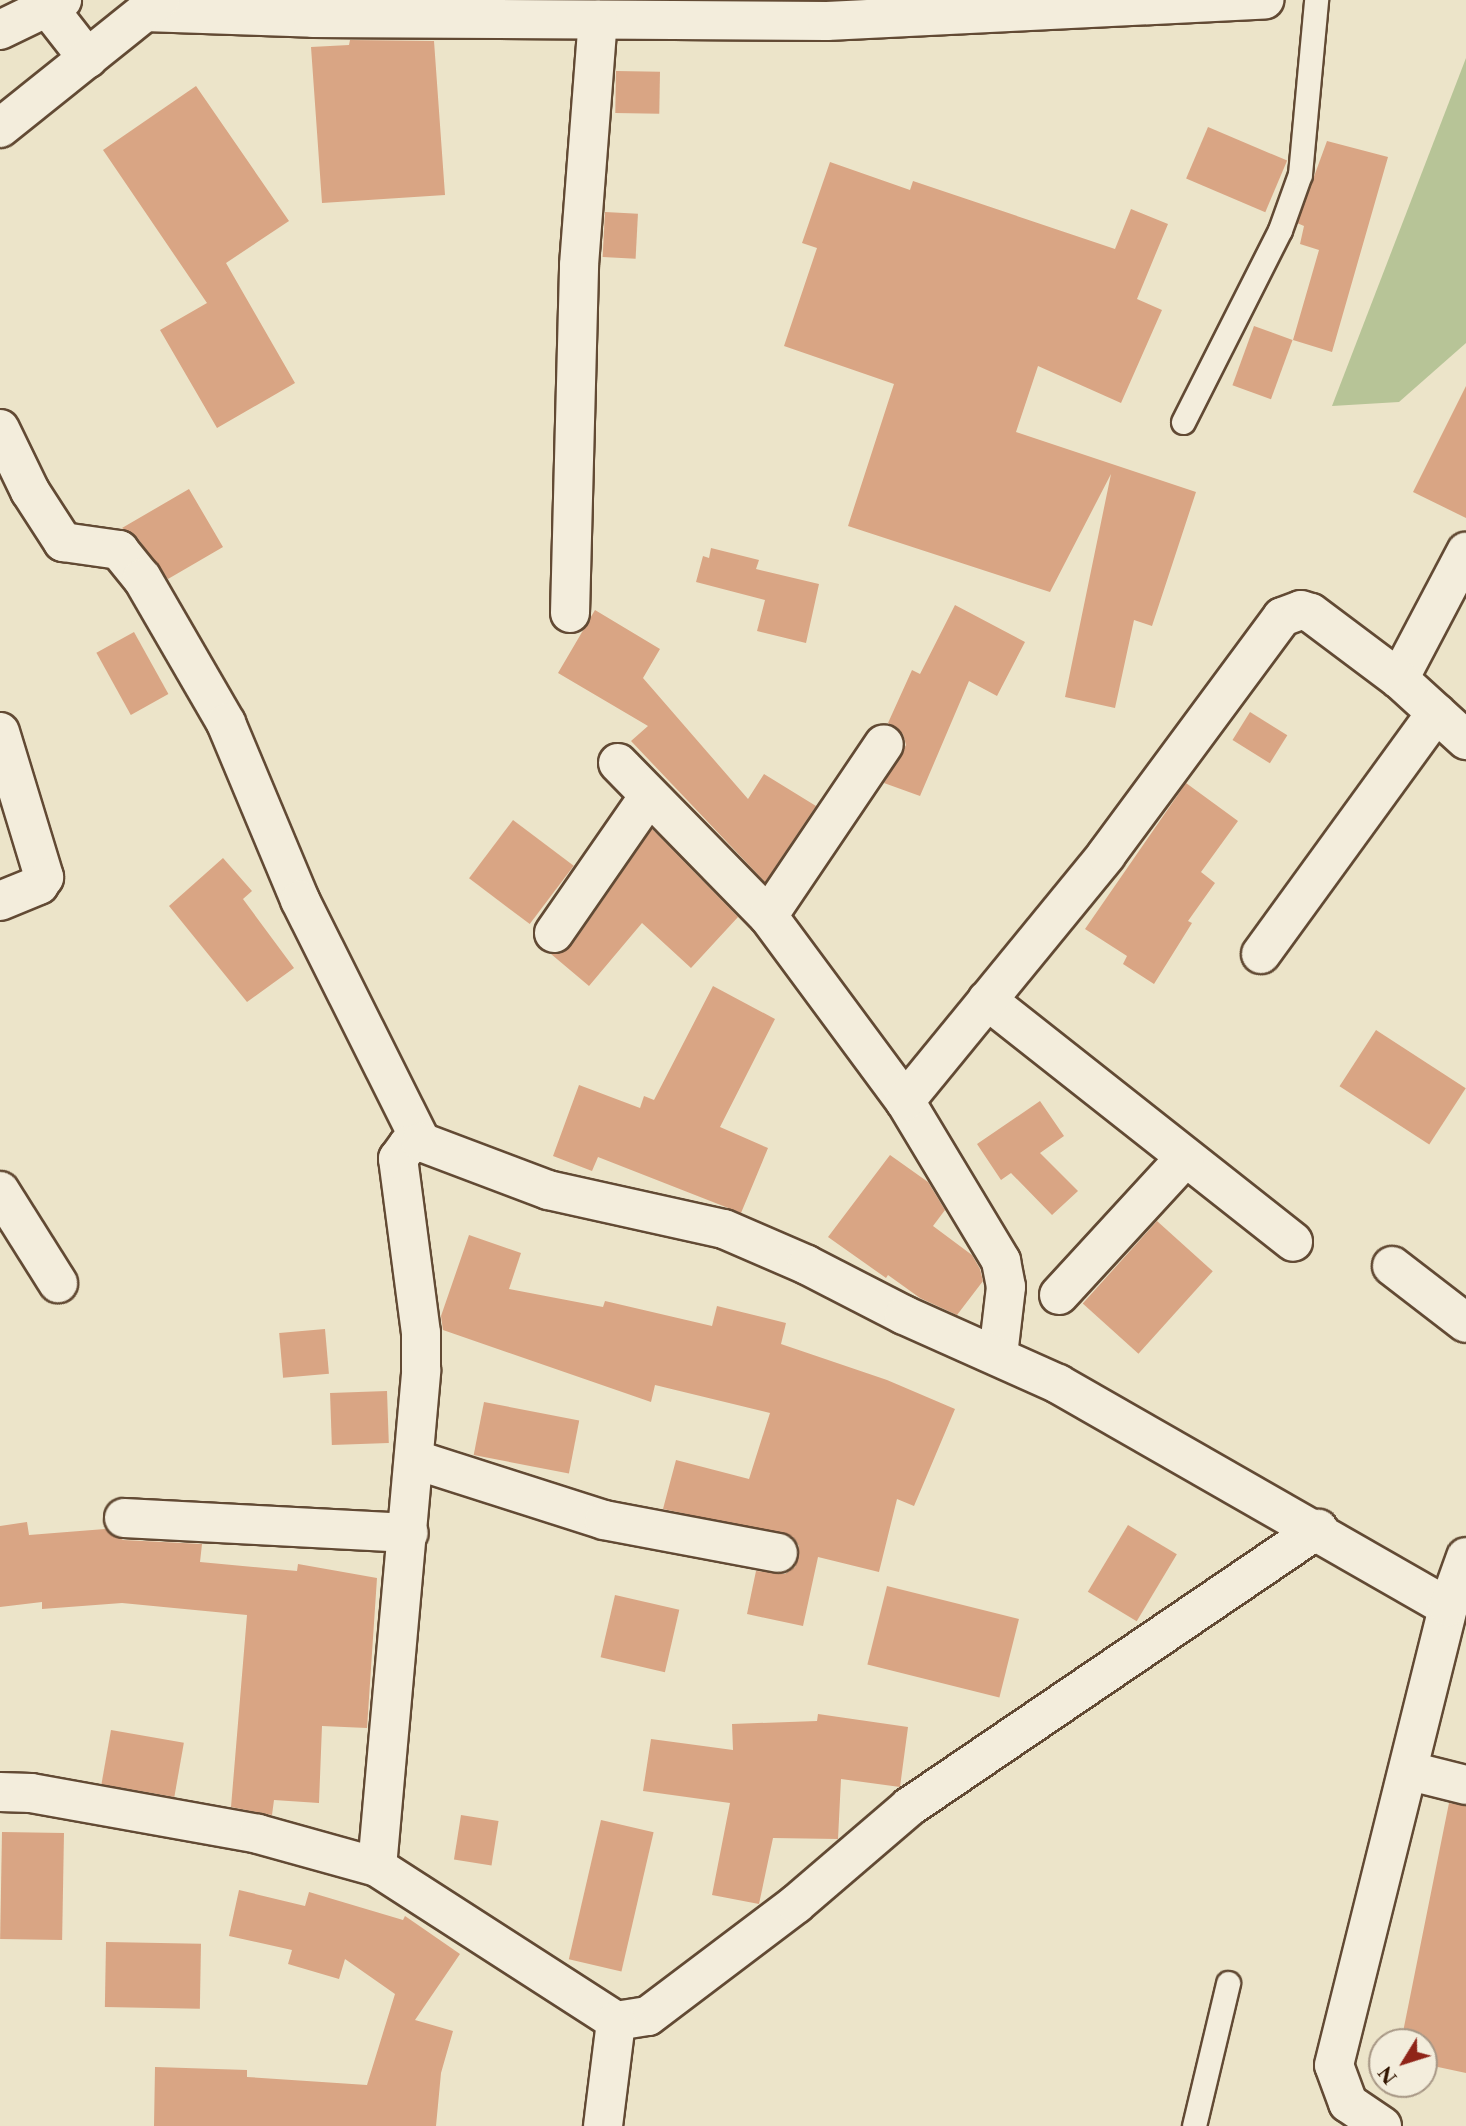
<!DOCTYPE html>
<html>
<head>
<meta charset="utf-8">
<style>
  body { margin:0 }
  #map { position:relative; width:1466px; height:2126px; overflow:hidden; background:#ece4c9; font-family:"Libre Caslon Text",serif }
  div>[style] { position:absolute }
  .green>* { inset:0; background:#b7c497 }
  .building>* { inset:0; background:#d9a584; transform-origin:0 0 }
  .roads { filter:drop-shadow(2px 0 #624a34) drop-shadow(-2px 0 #624a34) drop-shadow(0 2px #624a34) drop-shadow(0 -2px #624a34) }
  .service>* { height:23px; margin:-11.5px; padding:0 11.5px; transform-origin:11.5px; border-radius:11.5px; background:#f3eddc }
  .minor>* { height:38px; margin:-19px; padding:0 19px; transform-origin:19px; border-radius:19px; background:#f3eddc }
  span { translate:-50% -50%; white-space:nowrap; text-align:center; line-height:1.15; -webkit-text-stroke:7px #f3eddc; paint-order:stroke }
  .north { position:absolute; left:1368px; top:2028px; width:70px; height:70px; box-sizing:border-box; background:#f3eddc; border:2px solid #a79785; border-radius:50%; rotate:232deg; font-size:19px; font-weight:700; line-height:28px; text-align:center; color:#341702 }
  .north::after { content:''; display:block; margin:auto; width:24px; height:32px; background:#8f2418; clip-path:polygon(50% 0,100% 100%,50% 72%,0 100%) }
</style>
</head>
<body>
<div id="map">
  <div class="green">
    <i style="clip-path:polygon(1466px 58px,1466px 343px,1399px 402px,1332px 406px)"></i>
  </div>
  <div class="building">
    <i style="clip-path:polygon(350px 40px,434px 41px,445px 195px,322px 203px,311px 47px,349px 45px)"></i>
    <i style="left:616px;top:71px;width:44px;height:42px;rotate:1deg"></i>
    <i style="clip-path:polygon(196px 86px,289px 221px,226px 263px,295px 383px,217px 428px,160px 330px,207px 303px,103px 150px)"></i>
    <i style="left:1208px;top:127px;width:86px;height:56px;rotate:23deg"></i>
    <i style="clip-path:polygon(1327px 141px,1388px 157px,1332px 352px,1293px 340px,1319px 250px,1300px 244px,1304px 226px,1297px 223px)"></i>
    <i style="clip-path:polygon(830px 162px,910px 190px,913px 181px,1115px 249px,1131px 209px,1168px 224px,1137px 299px,1162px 310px,1121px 403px,1038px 366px,1016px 432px,1196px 492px,1152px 626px,1134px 620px,1115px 708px,1065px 697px,1111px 474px,1050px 592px,848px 526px,894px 384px,784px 346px,817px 248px,802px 243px)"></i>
    <i style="left:605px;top:212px;width:33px;height:45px;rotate:3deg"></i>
    <i style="left:1254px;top:326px;width:41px;height:63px;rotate:20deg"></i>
    <i style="clip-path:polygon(1466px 386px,1466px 518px,1413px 492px)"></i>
    <i style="clip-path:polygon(189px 489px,223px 547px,168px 579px,136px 536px,122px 528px)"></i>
    <i style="clip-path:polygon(711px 548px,759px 560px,756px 569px,819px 584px,806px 643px,757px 631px,765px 600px,696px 582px,703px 556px,709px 558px)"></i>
    <i style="clip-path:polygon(955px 605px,1025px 642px,997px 696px,969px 681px,920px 796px,884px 783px,906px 745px,903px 734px,888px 723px,912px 670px,920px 674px)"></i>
    <i style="clip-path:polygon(595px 610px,660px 649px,643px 678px,748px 799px,764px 774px,816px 806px,765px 882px,631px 741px,648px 726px,558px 673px)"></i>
    <i style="left:134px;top:632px;width:71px;height:43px;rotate:61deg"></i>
    <i style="left:1250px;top:712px;width:44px;height:33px;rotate:32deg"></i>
    <i style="clip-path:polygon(1186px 783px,1238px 821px,1201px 872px,1215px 883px,1188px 921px,1192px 923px,1154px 984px,1123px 964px,1127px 956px,1085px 929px)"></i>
    <i style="left:513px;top:820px;width:76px;height:73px;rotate:37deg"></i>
    <i style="clip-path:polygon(652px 829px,738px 917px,691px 968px,642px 923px,589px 986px,551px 954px,572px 945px)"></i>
    <i style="clip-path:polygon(223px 858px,252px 891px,243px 899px,294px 968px,247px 1002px,169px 906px)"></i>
    <i style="clip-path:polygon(713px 986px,775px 1019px,720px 1127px,768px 1148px,741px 1213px,598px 1157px,592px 1171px,553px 1156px,579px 1085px,640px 1108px,644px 1096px,654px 1100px)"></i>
    <i style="left:1376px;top:1030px;width:107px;height:67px;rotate:33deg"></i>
    <i style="clip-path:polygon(1040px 1101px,1064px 1136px,1040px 1153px,1078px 1191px,1052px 1215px,1011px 1173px,1001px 1180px,977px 1144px)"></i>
    <i style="clip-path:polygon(890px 1155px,928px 1182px,945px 1210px,933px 1226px,972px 1255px,980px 1269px,983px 1281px,957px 1315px,920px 1298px,888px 1275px,886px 1278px,828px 1237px)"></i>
    <i style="left:1157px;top:1221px;width:75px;height:111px;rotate:42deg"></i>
    <i style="clip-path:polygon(469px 1235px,521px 1253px,509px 1289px,603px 1307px,605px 1301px,712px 1326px,717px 1306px,786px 1323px,781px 1344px,887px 1380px,955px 1409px,914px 1506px,897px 1499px,879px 1572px,818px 1557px,803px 1626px,747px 1614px,756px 1571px,785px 1574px,795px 1567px,799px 1546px,793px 1537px,663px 1509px,676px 1460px,749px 1479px,770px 1413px,655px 1385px,651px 1402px,443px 1330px,441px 1316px)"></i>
    <i style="left:325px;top:1329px;width:45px;height:46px;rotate:85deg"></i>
    <i style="left:387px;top:1391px;width:52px;height:57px;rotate:88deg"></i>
    <i style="left:484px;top:1402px;width:97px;height:54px;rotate:11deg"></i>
    <i style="clip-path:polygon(27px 1522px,29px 1535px,105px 1529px,123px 1540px,202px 1544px,200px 1562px,297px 1571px,298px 1564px,377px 1578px,367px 1728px,322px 1726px,319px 1803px,274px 1800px,272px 1815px,231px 1807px,247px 1615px,122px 1603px,42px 1609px,42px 1602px,0 1607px,0 1526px)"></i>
    <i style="left:1128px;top:1525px;width:57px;height:78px;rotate:31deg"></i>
    <i style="left:887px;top:1586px;width:136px;height:81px;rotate:14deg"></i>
    <i style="left:615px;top:1595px;width:66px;height:64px;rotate:13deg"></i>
    <i style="clip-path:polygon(818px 1714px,908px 1727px,900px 1787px,841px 1779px,838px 1839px,773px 1838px,759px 1904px,712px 1895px,730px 1803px,643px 1791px,651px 1739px,733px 1750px,732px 1724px,817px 1721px)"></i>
    <i style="left:111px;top:1730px;width:74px;height:55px;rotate:10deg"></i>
    <i style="clip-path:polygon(1449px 1803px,1466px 1806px,1466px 2073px,1424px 2064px,1424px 2042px,1401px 2042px)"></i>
    <i style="left:461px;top:1815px;width:38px;height:45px;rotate:9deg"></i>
    <i style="left:601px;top:1820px;width:54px;height:143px;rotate:13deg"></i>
    <i style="left:2px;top:1832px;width:62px;height:107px;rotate:1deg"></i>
    <i style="clip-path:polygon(239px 1890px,305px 1906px,309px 1892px,403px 1920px,405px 1916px,460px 1954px,415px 2020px,453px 2031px,441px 2073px,436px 2126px,154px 2126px,155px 2067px,247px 2070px,247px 2077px,367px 2085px,395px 1994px,345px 1959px,339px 1979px,288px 1964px,292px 1950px,229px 1936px)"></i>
    <i style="left:106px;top:1942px;width:95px;height:65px;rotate:1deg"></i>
  </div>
  <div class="roads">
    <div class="service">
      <i style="left:1183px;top:422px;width:215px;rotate:-63.2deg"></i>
      <i style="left:1280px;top:230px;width:59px;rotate:-70.3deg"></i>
      <i style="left:1300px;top:174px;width:175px;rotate:-84.7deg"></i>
      <i style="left:1194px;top:2126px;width:147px;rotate:-76.6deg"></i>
    </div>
    <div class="minor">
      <i style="left:49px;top:9px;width:63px;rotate:52deg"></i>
      <i style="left:145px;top:12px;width:168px;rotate:2deg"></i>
      <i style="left:313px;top:18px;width:514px;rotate:0.33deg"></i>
      <i style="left:827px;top:21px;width:438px;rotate:-2.8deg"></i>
      <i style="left:0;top:30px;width:69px;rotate:-25.8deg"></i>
      <i style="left:0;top:128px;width:205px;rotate:-38.7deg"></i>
      <i style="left:0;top:429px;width:69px;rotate:64.2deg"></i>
      <i style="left:30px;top:491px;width:61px;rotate:57.1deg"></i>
      <i style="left:63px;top:542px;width:57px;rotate:8.1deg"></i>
      <i style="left:119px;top:550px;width:36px;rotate:51deg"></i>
      <i style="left:142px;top:578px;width:168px;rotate:59.9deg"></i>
      <i style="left:226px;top:723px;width:192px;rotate:67.3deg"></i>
      <i style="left:300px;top:900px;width:271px;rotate:63.4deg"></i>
      <i style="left:570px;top:613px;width:348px;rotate:-88.5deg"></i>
      <i style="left:579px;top:265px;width:246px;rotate:-85.6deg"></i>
      <i style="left:1399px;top:679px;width:144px;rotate:-62.2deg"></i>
      <i style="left:0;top:732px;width:152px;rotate:73.1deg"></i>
      <i style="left:44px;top:877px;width:9px;rotate:122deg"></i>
      <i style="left:39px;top:885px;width:42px;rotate:157.7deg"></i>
      <i style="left:618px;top:763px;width:214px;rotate:45.6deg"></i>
      <i style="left:768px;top:916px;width:230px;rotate:53.5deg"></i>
      <i style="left:905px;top:1101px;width:187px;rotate:59deg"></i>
      <i style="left:1001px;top:1261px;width:26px;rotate:79deg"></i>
      <i style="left:1006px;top:1287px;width:68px;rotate:96.7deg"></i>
      <i style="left:768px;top:916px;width:207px;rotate:-56deg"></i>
      <i style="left:554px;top:933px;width:167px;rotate:-55.3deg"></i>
      <i style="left:1261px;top:954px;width:298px;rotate:-54deg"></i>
      <i style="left:987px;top:1000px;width:390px;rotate:38.3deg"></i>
      <i style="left:905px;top:1101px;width:318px;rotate:-50.7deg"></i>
      <i style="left:1106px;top:855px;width:296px;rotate:-53.5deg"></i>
      <i style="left:1282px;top:617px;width:20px;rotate:-20deg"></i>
      <i style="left:1301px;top:610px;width:10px;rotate:17deg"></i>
      <i style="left:1311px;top:613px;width:110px;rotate:36.9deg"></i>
      <i style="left:1399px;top:679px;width:91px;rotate:42.3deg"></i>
      <i style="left:0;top:1191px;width:109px;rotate:57.8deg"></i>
      <i style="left:1392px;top:1266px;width:93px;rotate:37.6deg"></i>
      <i style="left:1059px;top:1295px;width:186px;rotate:-47.4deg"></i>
      <i style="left:416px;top:1460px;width:197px;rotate:17.7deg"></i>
      <i style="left:604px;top:1520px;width:177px;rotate:10.7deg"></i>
      <i style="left:124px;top:1518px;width:285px;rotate:3deg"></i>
      <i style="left:1410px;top:1771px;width:58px;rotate:14deg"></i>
      <i style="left:0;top:1792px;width:31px;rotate:2deg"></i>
      <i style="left:31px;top:1793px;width:231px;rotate:10.2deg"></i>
      <i style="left:258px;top:1834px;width:123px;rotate:15.5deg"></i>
      <i style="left:377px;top:1867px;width:284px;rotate:32.8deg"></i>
      <i style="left:616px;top:2021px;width:32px;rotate:-9deg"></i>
      <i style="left:648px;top:2016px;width:186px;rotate:-37.1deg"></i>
      <i style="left:796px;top:1904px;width:149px;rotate:-40.6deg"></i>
      <i style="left:909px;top:1807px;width:495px;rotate:-34.2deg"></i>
      <i style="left:377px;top:1867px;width:499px;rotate:-84.9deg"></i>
      <i style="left:421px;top:1370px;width:37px;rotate:-90deg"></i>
      <i style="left:421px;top:1333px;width:176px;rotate:-97.5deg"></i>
      <i style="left:398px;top:1159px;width:17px;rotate:-54deg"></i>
      <i style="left:408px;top:1145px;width:13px;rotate:-13deg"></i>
      <i style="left:421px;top:1142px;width:136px;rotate:20.7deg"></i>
      <i style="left:548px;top:1190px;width:180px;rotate:12.5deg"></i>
      <i style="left:724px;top:1229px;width:90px;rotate:23.4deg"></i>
      <i style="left:807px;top:1265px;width:109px;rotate:27.3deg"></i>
      <i style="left:904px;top:1315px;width:169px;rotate:24.1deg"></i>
      <i style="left:1058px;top:1384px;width:449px;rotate:29.8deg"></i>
      <i style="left:603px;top:2126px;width:106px;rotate:-82.9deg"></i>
      <i style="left:1382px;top:2126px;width:41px;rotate:-145.9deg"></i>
      <i style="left:1348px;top:2103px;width:40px;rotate:-110.2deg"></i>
      <i style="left:1334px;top:2065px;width:472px;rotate:-76deg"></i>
      <i style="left:1448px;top:1607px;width:53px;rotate:-70.2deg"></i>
    </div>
  </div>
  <div class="north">N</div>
</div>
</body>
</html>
